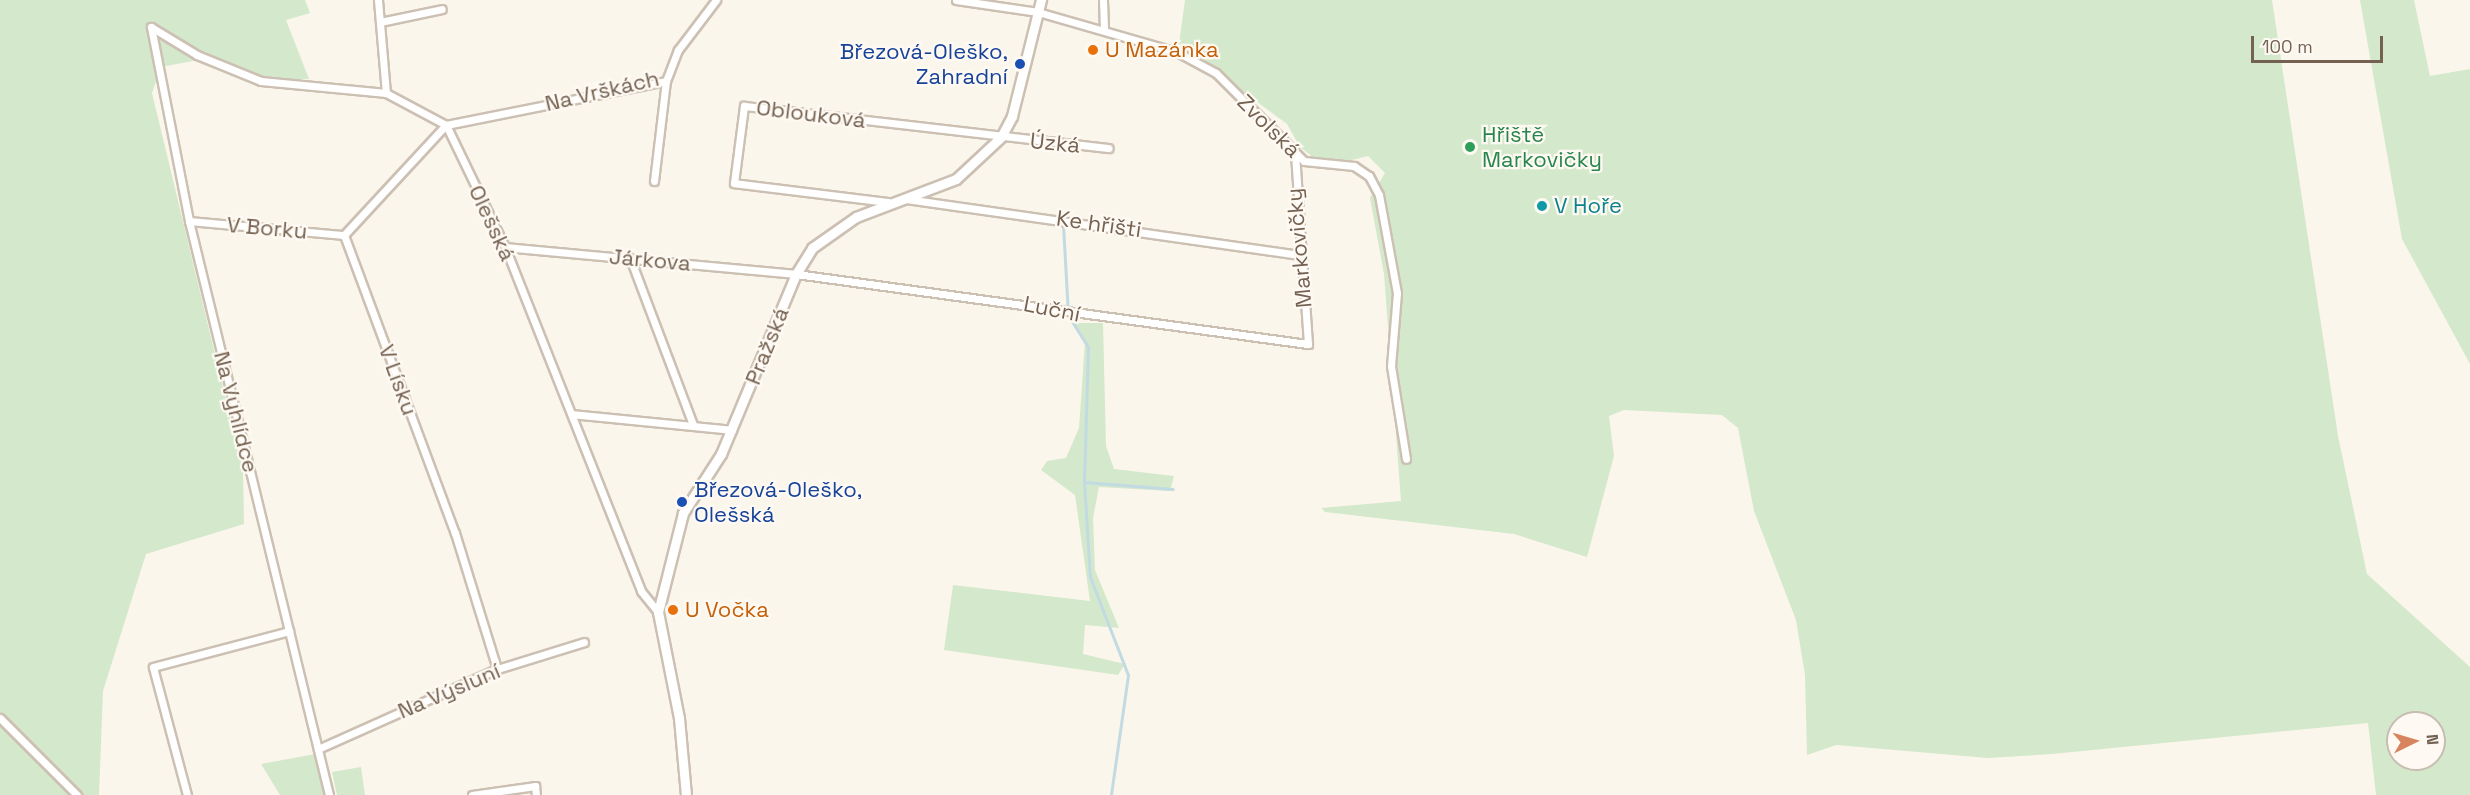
<!DOCTYPE html>
<html>
<head>
<meta charset="utf-8">
<style>
  body { margin:0 }
  #map { position:relative; width:2470px; height:795px; overflow:hidden; background:#fbf6ec; font-family:"Space Grotesk",sans-serif }
  div>[style] { position:absolute }
  .green>* { inset:0; background:#d4e8cb }
  .stream>* { height:3px; margin:-1.5px; padding:0 1.5px; transform-origin:1.5px; border-radius:1.5px; background:#c2dbe3 }
  .roads { filter:drop-shadow(2px 0 #ccc0b3) drop-shadow(-2px 0 #ccc0b3) drop-shadow(0 2px #ccc0b3) drop-shadow(0 -2px #ccc0b3) }
  .street>* { height:7px; margin:-3.5px; padding:0 3.5px; transform-origin:3.5px; border-radius:3.5px; background:#fff }
  .secondary>* { height:9px; margin:-4.5px; padding:0 4.5px; transform-origin:4.5px; border-radius:4.5px; background:#fff }
  .dots>* { width:16px; height:16px; translate:-50% -50%; box-sizing:border-box; border:3px solid #fefaf3; border-radius:50% }
  span { translate:-50% -50%; white-space:nowrap; text-align:center; line-height:1.15; -webkit-text-stroke:4.5px #fefaf3; paint-order:stroke }
  .food-label { font-size:22px; color:#c56008 }
  .left { translate:0 -50%; text-align:left }
  .transit-label { font-size:22px; color:#164399 }
  .right { translate:-100% -50%; text-align:right }
  .street-label { font-size:22px; color:#746151 }
  .leisure-label { font-size:22px; color:#27864d }
  .culture-label { font-size:22px; color:#0d838f }
  .north { position:absolute; left:2386px; top:711px; width:60px; height:60px; box-sizing:border-box; background:#fefaf3; border:2px solid #c7bdb2; border-radius:50%; rotate:85deg; font-size:16px; font-weight:700; line-height:24px; text-align:center; color:#746151 }
  .north::after { content:''; display:block; margin:auto; width:21px; height:27px; background:#d7845f; clip-path:polygon(50% 0,100% 100%,50% 72%,0 100%) }
  .scale { position:absolute; left:2251px; top:36px; width:132px; height:27px; box-sizing:border-box; border:3px solid #746151; border-top:0; padding-left:8px; font-size:18px; line-height:21px; white-space:nowrap; color:#746151; -webkit-text-stroke:4px #fefaf3; paint-order:stroke }
</style>
</head>
<body>
<div id="map">
  <div class="green">
    <i style="clip-path:polygon(0 0,305px 0,310px 13px,286px 20px,309px 79px,260px 79px,214px 57px,161px 67px,152px 93px,243px 470px,244px 524px,146px 554px,103px 691px,99px 795px,0 795px)"></i>
    <i style="clip-path:polygon(evenodd,1185px 0,2272px 0,2338px 436px,2367px 574px,2470px 667px,2470px 795px,2376px 795px,2368px 723px,2052px 754px,1988px 758px,1836px 745px,1807px 755px,1805px 675px,1796px 620px,1754px 511px,1738px 428px,1722px 415px,1624px 410px,1609px 416px,1614px 456px,1587px 557px,1514px 534px,1325px 512px,1321px 508px,1401px 501px,1384px 274px,1370px 198px,1385px 173px,1368px 156px,1344px 162px,1314px 158px,1300px 147px,1287px 124px,1179px 44px,1185px 0,2398px 723px,2434px 723px,2434px 759px,2398px 759px,2398px 723px)"></i>
    <i style="clip-path:polygon(2360px 0,2414px 0,2430px 76px,2470px 69px,2470px 364px,2402px 239px)"></i>
    <i style="clip-path:polygon(1072px 323px,1103px 323px,1106px 446px,1114px 469px,1174px 476px,1170px 491px,1099px 487px,1093px 518px,1095px 570px,1119px 628px,1085px 625px,1083px 654px,1125px 664px,1118px 675px,944px 650px,953px 585px,1090px 601px,1075px 495px,1041px 470px,1047px 461px,1066px 458px,1079px 428px,1085px 342px)"></i>
    <i style="clip-path:polygon(315px 754px,324px 795px,280px 795px,261px 764px)"></i>
    <i style="clip-path:polygon(361px 767px,365px 795px,337px 795px,332px 772px)"></i>
  </div>
  <div class="stream">
    <i style="left:1063px;top:225px;width:90px;rotate:86.8deg"></i>
    <i style="left:1068px;top:315px;width:38px;rotate:58deg"></i>
    <i style="left:1088px;top:347px;width:135px;rotate:91.7deg"></i>
    <i style="left:1084px;top:482px;width:95px;rotate:86.4deg"></i>
    <i style="left:1090px;top:577px;width:105px;rotate:68.8deg"></i>
    <i style="left:1128px;top:675px;width:121px;rotate:98.1deg"></i>
    <i style="left:1084px;top:482px;width:89px;rotate:4.5deg"></i>
  </div>
  <div class="roads">
    <div class="street">
      <i style="left:378px;top:0;width:93px;rotate:85.1deg"></i>
      <i style="left:956px;top:0;width:83px;rotate:8.3deg"></i>
      <i style="left:1038px;top:12px;width:145px;rotate:16.1deg"></i>
      <i style="left:1177px;top:52px;width:44px;rotate:28.3deg"></i>
      <i style="left:1216px;top:73px;width:124px;rotate:45deg"></i>
      <i style="left:1304px;top:161px;width:50px;rotate:5.7deg"></i>
      <i style="left:1354px;top:166px;width:18px;rotate:34deg"></i>
      <i style="left:1369px;top:176px;width:21px;rotate:62deg"></i>
      <i style="left:1379px;top:195px;width:100px;rotate:79.6deg"></i>
      <i style="left:1397px;top:293px;width:73px;rotate:94.7deg"></i>
      <i style="left:1391px;top:366px;width:94px;rotate:80.8deg"></i>
      <i style="left:1103px;top:0;width:28px;rotate:88deg"></i>
      <i style="left:380px;top:22px;width:63px;rotate:-11.8deg"></i>
      <i style="left:151px;top:27px;width:54px;rotate:31.3deg"></i>
      <i style="left:197px;top:55px;width:69px;rotate:22.1deg"></i>
      <i style="left:261px;top:81px;width:126px;rotate:5.5deg"></i>
      <i style="left:386px;top:93px;width:68px;rotate:28.1deg"></i>
      <i style="left:446px;top:125px;width:136px;rotate:64.2deg"></i>
      <i style="left:505px;top:247px;width:370px;rotate:68.4deg"></i>
      <i style="left:641px;top:591px;width:27px;rotate:51deg"></i>
      <i style="left:151px;top:27px;width:198px;rotate:78.9deg"></i>
      <i style="left:189px;top:221px;width:591px;rotate:76.29deg"></i>
      <i style="left:654px;top:181px;width:101px;rotate:-83.2deg"></i>
      <i style="left:906px;top:199px;width:396px;rotate:8.1deg"></i>
      <i style="left:888px;top:202px;width:155px;rotate:-173deg"></i>
      <i style="left:734px;top:183px;width:78px;rotate:-82.6deg"></i>
      <i style="left:744px;top:106px;width:367px;rotate:6.6deg"></i>
      <i style="left:189px;top:221px;width:156px;rotate:5.2deg"></i>
      <i style="left:344px;top:235px;width:150px;rotate:-47.2deg"></i>
      <i style="left:446px;top:125px;width:224px;rotate:-11.3deg"></i>
      <i style="left:666px;top:81px;width:33px;rotate:-69deg"></i>
      <i style="left:678px;top:50px;width:63px;rotate:-52.8deg"></i>
      <i style="left:344px;top:235px;width:318px;rotate:69.6deg"></i>
      <i style="left:455px;top:533px;width:142px;rotate:72.8deg"></i>
      <i style="left:505px;top:247px;width:292px;rotate:5.3deg"></i>
      <i style="left:796px;top:274px;width:517px;rotate:7.79deg"></i>
      <i style="left:1308px;top:344px;width:191px;rotate:-93.9deg"></i>
      <i style="left:630px;top:258px;width:178px;rotate:69.3deg"></i>
      <i style="left:572px;top:414px;width:161px;rotate:5.7deg"></i>
      <i style="left:0;top:718px;width:109px;rotate:45deg"></i>
      <i style="left:318px;top:749px;width:196px;rotate:-24.1deg"></i>
      <i style="left:497px;top:669px;width:91px;rotate:-17.2deg"></i>
      <i style="left:187px;top:795px;width:132px;rotate:-104.9deg"></i>
      <i style="left:153px;top:667px;width:141px;rotate:-14.8deg"></i>
      <i style="left:472px;top:795px;width:64px;rotate:-8.1deg"></i>
      <i style="left:535px;top:786px;width:9px;rotate:84deg"></i>
    </div>
    <div class="secondary">
      <i style="left:686px;top:795px;width:77px;rotate:-95.2deg"></i>
      <i style="left:679px;top:718px;width:108px;rotate:-101.2deg"></i>
      <i style="left:658px;top:612px;width:102px;rotate:-75.8deg"></i>
      <i style="left:683px;top:513px;width:70px;rotate:-57.2deg"></i>
      <i style="left:721px;top:454px;width:195px;rotate:-67.4deg"></i>
      <i style="left:796px;top:274px;width:31px;rotate:-58deg"></i>
      <i style="left:812px;top:248px;width:54px;rotate:-35.2deg"></i>
      <i style="left:856px;top:217px;width:107px;rotate:-20.8deg"></i>
      <i style="left:956px;top:179px;width:62px;rotate:-43deg"></i>
      <i style="left:1001px;top:137px;width:24px;rotate:-62deg"></i>
      <i style="left:1012px;top:116px;width:120px;rotate:-76deg"></i>
    </div>
  </div>
  <div class="dots">
    <i style="left:1093px;top:50px;background:#e8710a"></i>
    <i style="left:1020px;top:64px;background:#1a4fb4"></i>
    <i style="left:1470px;top:147px;background:#2e9e5b"></i>
    <i style="left:1542px;top:206px;background:#0f9aa8"></i>
    <i style="left:682px;top:502px;background:#1a4fb4"></i>
    <i style="left:673px;top:610px;background:#e8710a"></i>
  </div>
  <div class="food-label">
    <span class="left" style="left:1105px;top:50px">U Mazánka</span>
    <span class="left" style="left:685px;top:610px">U Vočka</span>
  </div>
  <div class="transit-label">
    <span class="right" style="left:1008px;top:64px">Březová-Oleško,<br>Zahradní</span>
    <span class="left" style="left:694px;top:502px">Březová-Oleško,<br>Olešská</span>
  </div>
  <div class="street-label">
    <span style="left:602px;top:91px;rotate:-13deg">Na Vrškách</span>
    <span style="left:811px;top:114px;rotate:7deg">Oblouková</span>
    <span style="left:1269px;top:126px;rotate:45deg">Zvolská</span>
    <span style="left:1055px;top:143px;rotate:6deg">Úzká</span>
    <span style="left:492px;top:223px;rotate:65deg">Olešská</span>
    <span style="left:1099px;top:224px;rotate:8deg">Ke hřišti</span>
    <span style="left:267px;top:228px;rotate:5deg">V Borku</span>
    <span style="left:1299px;top:248px;rotate:-95deg">Markovičky</span>
    <span style="left:650px;top:260px;rotate:5deg">Járkova</span>
    <span style="left:1052px;top:309px;rotate:11deg">Luční</span>
    <span style="left:767px;top:346px;rotate:-68deg">Pražská</span>
    <span style="left:398px;top:380px;rotate:70deg">V Lísku</span>
    <span style="left:236px;top:412px;rotate:76deg">Na Vyhlídce</span>
    <span style="left:449px;top:691px;rotate:-23deg">Na Výsluní</span>
  </div>
  <div class="leisure-label">
    <span class="left" style="left:1482px;top:147px">Hřiště<br>Markovičky</span>
  </div>
  <div class="culture-label">
    <span class="left" style="left:1554px;top:206px">V Hoře</span>
  </div>
  <div class="north">N</div>
  <div class="scale">100 m</div>
</div>
</body>
</html>
